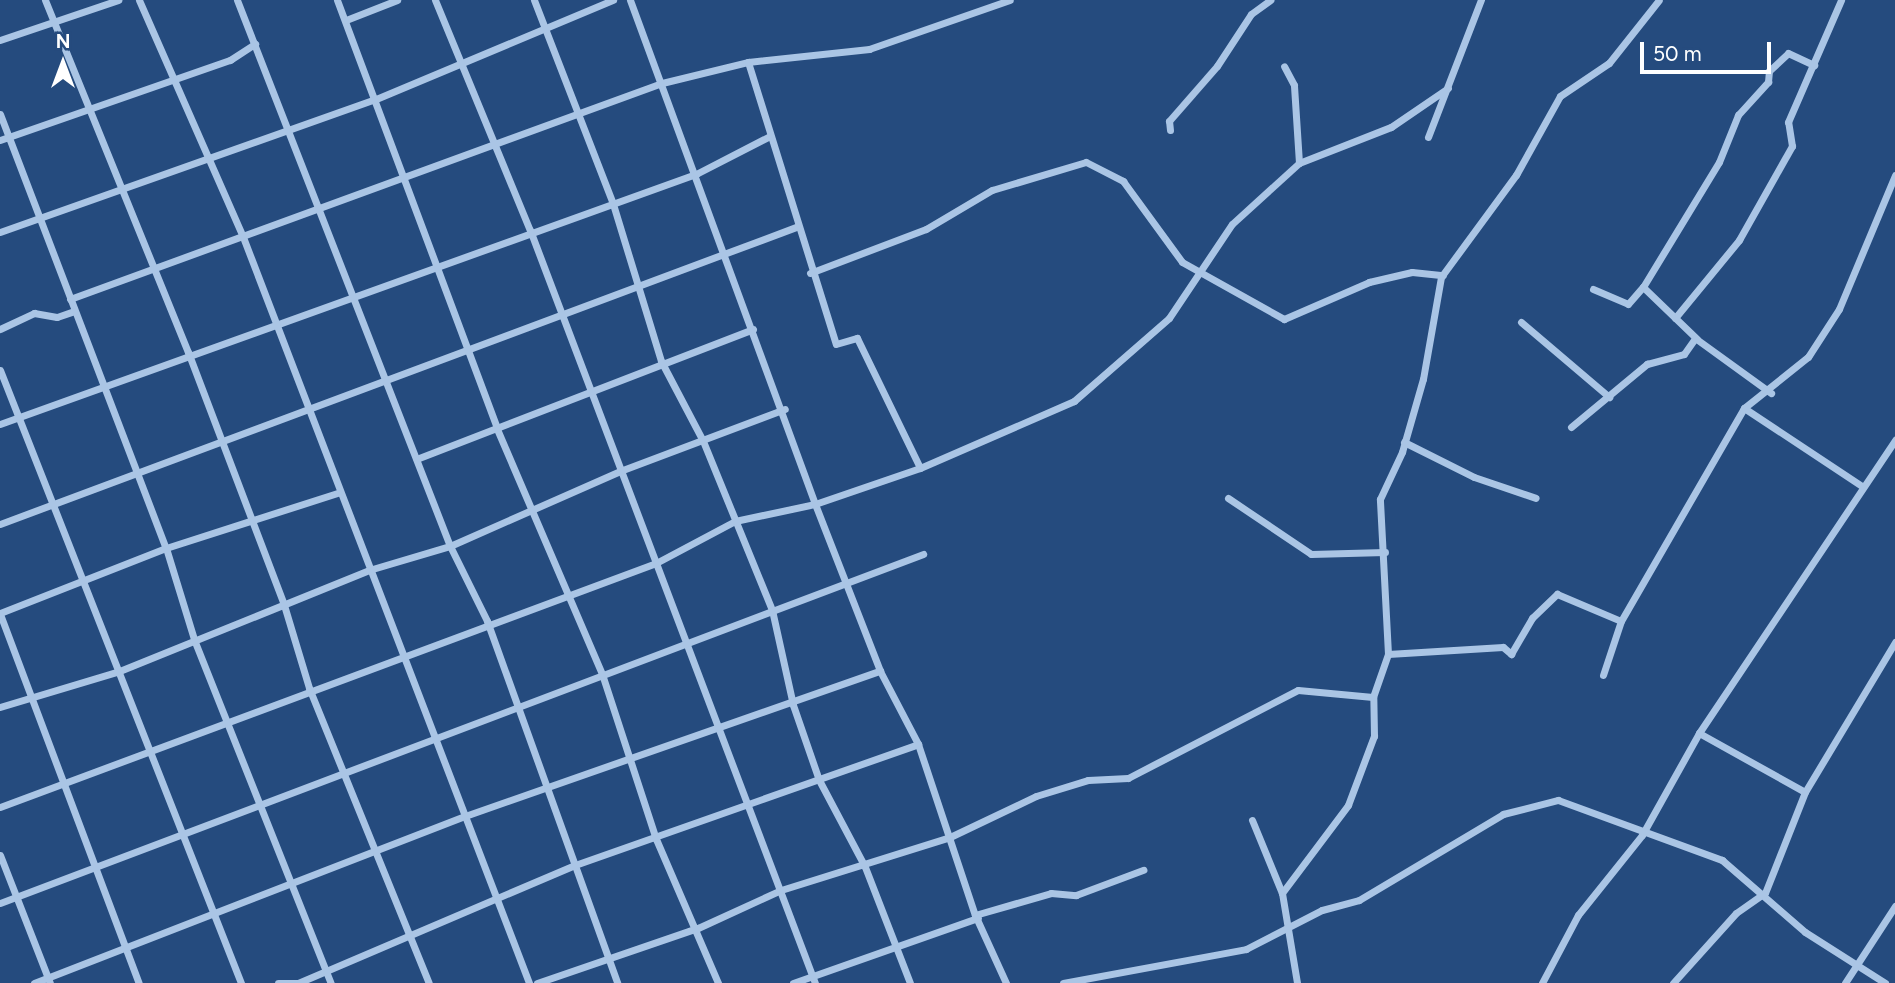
<!DOCTYPE html>
<html>
<head>
<meta charset="utf-8">
<style>
  body { margin:0 }
  #map { position:relative; width:1895px; height:983px; overflow:hidden; background:#254b7e; font-family:Figtree,sans-serif }
  div>[style] { position:absolute }
  .street>* { height:7px; margin:-3.5px; padding:0 3.5px; transform-origin:3.5px; border-radius:3.5px; background:#aac5e5 }
  span { translate:-50% -50%; white-space:nowrap; text-align:center; line-height:1.15; -webkit-text-stroke:5px #254b7e; paint-order:stroke }
  .north { position:absolute; left:28px; top:28px; width:70px; height:70px; -webkit-text-stroke:5px #254b7e; paint-order:stroke; rotate:0deg; font-size:19px; font-weight:700; line-height:28px; text-align:center; color:#fff }
  .north::after { content:''; display:block; margin:auto; width:24px; height:32px; background:#fff; clip-path:polygon(50% 0,100% 100%,50% 72%,0 100%) }
  .scale { position:absolute; left:1640px; top:42px; width:131px; height:32px; box-sizing:border-box; border:4px solid #fff; border-top:0; padding-left:9px; font-size:21px; line-height:24px; white-space:nowrap; color:#fff; -webkit-text-stroke:5px #254b7e; paint-order:stroke }
</style>
</head>
<body>
<div id="map">
  <div class="street">
    <i style="left:45px;top:0;width:380px;rotate:67.9deg"></i>
    <i style="left:188px;top:352px;width:271px;rotate:69.2deg"></i>
    <i style="left:284px;top:605px;width:87px;rotate:73.2deg"></i>
    <i style="left:309px;top:688px;width:318px;rotate:67.9deg"></i>
    <i style="left:139px;top:0;width:259px;rotate:66.3deg"></i>
    <i style="left:243px;top:237px;width:799px;rotate:69.02deg"></i>
    <i style="left:237px;top:0;width:586px;rotate:68.69deg"></i>
    <i style="left:450px;top:546px;width:84px;rotate:63.7deg"></i>
    <i style="left:487px;top:621px;width:385px;rotate:70.2deg"></i>
    <i style="left:337px;top:0;width:458px;rotate:69.5deg"></i>
    <i style="left:497px;top:429px;width:267px;rotate:66.8deg"></i>
    <i style="left:602px;top:674px;width:174px;rotate:71.9deg"></i>
    <i style="left:656px;top:839px;width:157px;rotate:66.7deg"></i>
    <i style="left:435px;top:0;width:249px;rotate:67.6deg"></i>
    <i style="left:530px;top:230px;width:805px;rotate:69.27deg"></i>
    <i style="left:534px;top:0;width:219px;rotate:68.8deg"></i>
    <i style="left:613px;top:204px;width:164px;rotate:73deg"></i>
    <i style="left:661px;top:361px;width:90px;rotate:62.3deg"></i>
    <i style="left:703px;top:441px;width:183px;rotate:67.8deg"></i>
    <i style="left:772px;top:610px;width:97px;rotate:77.5deg"></i>
    <i style="left:793px;top:705px;width:79px;rotate:70.9deg"></i>
    <i style="left:819px;top:780px;width:98px;rotate:62.1deg"></i>
    <i style="left:865px;top:867px;width:124px;rotate:68.8deg"></i>
    <i style="left:630px;top:0;width:537px;rotate:69.84deg"></i>
    <i style="left:815px;top:504px;width:179px;rotate:68.7deg"></i>
    <i style="left:880px;top:671px;width:82px;rotate:62.5deg"></i>
    <i style="left:918px;top:744px;width:180px;rotate:71.6deg"></i>
    <i style="left:975px;top:915px;width:75px;rotate:65.5deg"></i>
    <i style="left:346px;top:20px;width:55px;rotate:-21.4deg"></i>
    <i style="left:0;top:40px;width:125px;rotate:-18.7deg"></i>
    <i style="left:748px;top:62px;width:295px;rotate:72.7deg"></i>
    <i style="left:836px;top:344px;width:22px;rotate:-16deg"></i>
    <i style="left:857px;top:338px;width:144px;rotate:64.1deg"></i>
    <i style="left:0;top:114px;width:465px;rotate:69.1deg"></i>
    <i style="left:166px;top:548px;width:98px;rotate:72.9deg"></i>
    <i style="left:195px;top:642px;width:367px;rotate:68.3deg"></i>
    <i style="left:1170px;top:130px;width:9px;rotate:-96deg"></i>
    <i style="left:1169px;top:121px;width:73px;rotate:-48.9deg"></i>
    <i style="left:1217px;top:66px;width:62px;rotate:-56.8deg"></i>
    <i style="left:1251px;top:14px;width:24px;rotate:-36deg"></i>
    <i style="left:1428px;top:137px;width:147px;rotate:-68.9deg"></i>
    <i style="left:0;top:140px;width:244px;rotate:-19.2deg"></i>
    <i style="left:230px;top:60px;width:30px;rotate:-33deg"></i>
    <i style="left:1299px;top:163px;width:99px;rotate:-21.4deg"></i>
    <i style="left:1391px;top:127px;width:69px;rotate:-34.4deg"></i>
    <i style="left:0;top:232px;width:399px;rotate:-19.5deg"></i>
    <i style="left:376px;top:99px;width:257px;rotate:-22.7deg"></i>
    <i style="left:810px;top:273px;width:124px;rotate:-20.8deg"></i>
    <i style="left:926px;top:229px;width:77px;rotate:-30.6deg"></i>
    <i style="left:992px;top:190px;width:98px;rotate:-16.6deg"></i>
    <i style="left:1086px;top:162px;width:42px;rotate:27.2deg"></i>
    <i style="left:1123px;top:181px;width:100px;rotate:53.9deg"></i>
    <i style="left:1182px;top:262px;width:117px;rotate:29.2deg"></i>
    <i style="left:1284px;top:319px;width:93px;rotate:-23.5deg"></i>
    <i style="left:1369px;top:282px;width:44px;rotate:-13.1deg"></i>
    <i style="left:1412px;top:272px;width:31px;rotate:6deg"></i>
    <i style="left:1643px;top:287px;width:146px;rotate:-58.7deg"></i>
    <i style="left:1719px;top:162px;width:51px;rotate:-68deg"></i>
    <i style="left:1738px;top:115px;width:45px;rotate:-47.7deg"></i>
    <i style="left:1768px;top:82px;width:11px;rotate:-85deg"></i>
    <i style="left:1769px;top:71px;width:26px;rotate:-43deg"></i>
    <i style="left:1788px;top:53px;width:29px;rotate:25deg"></i>
    <i style="left:1593px;top:289px;width:38px;rotate:23deg"></i>
    <i style="left:1628px;top:304px;width:23px;rotate:-49deg"></i>
    <i style="left:1643px;top:287px;width:75px;rotate:43.9deg"></i>
    <i style="left:70px;top:299px;width:630px;rotate:-20.05deg"></i>
    <i style="left:662px;top:83px;width:89px;rotate:-13.7deg"></i>
    <i style="left:748px;top:62px;width:122px;rotate:-6.1deg"></i>
    <i style="left:869px;top:49px;width:149px;rotate:-19.2deg"></i>
    <i style="left:1675px;top:318px;width:101px;rotate:-50.6deg"></i>
    <i style="left:1739px;top:240px;width:108px;rotate:-60.6deg"></i>
    <i style="left:1792px;top:146px;width:24px;rotate:-99deg"></i>
    <i style="left:1788px;top:122px;width:133px;rotate:-66.5deg"></i>
    <i style="left:1521px;top:322px;width:116px;rotate:40.4deg"></i>
    <i style="left:0;top:329px;width:38px;rotate:-25deg"></i>
    <i style="left:34px;top:313px;width:23px;rotate:10deg"></i>
    <i style="left:57px;top:317px;width:18px;rotate:-19deg"></i>
    <i style="left:0;top:370px;width:659px;rotate:68.54deg"></i>
    <i style="left:1744px;top:408px;width:141px;rotate:33.5deg"></i>
    <i style="left:0;top:424px;width:740px;rotate:-19.76deg"></i>
    <i style="left:696px;top:174px;width:83px;rotate:-27.2deg"></i>
    <i style="left:1571px;top:427px;width:99px;rotate:-39.7deg"></i>
    <i style="left:1647px;top:364px;width:38px;rotate:-15deg"></i>
    <i style="left:1684px;top:354px;width:19px;rotate:-55deg"></i>
    <i style="left:1695px;top:338px;width:94px;rotate:35.9deg"></i>
    <i style="left:1404px;top:442px;width:78px;rotate:26.6deg"></i>
    <i style="left:1474px;top:477px;width:65px;rotate:18.7deg"></i>
    <i style="left:419px;top:458px;width:358px;rotate:-21.1deg"></i>
    <i style="left:1228px;top:498px;width:100px;rotate:34deg"></i>
    <i style="left:1311px;top:554px;width:74px;rotate:-1.5deg"></i>
    <i style="left:0;top:524px;width:850px;rotate:-20.46deg"></i>
    <i style="left:0;top:613px;width:178px;rotate:-21.4deg"></i>
    <i style="left:166px;top:548px;width:180px;rotate:-17.8deg"></i>
    <i style="left:0;top:614px;width:394px;rotate:69.4deg"></i>
    <i style="left:1388px;top:654px;width:115px;rotate:-3.5deg"></i>
    <i style="left:1503px;top:647px;width:11px;rotate:41deg"></i>
    <i style="left:1511px;top:654px;width:42px;rotate:-59.7deg"></i>
    <i style="left:1532px;top:618px;width:35px;rotate:-44deg"></i>
    <i style="left:1557px;top:594px;width:69px;rotate:22.9deg"></i>
    <i style="left:1603px;top:675px;width:57px;rotate:-71.6deg"></i>
    <i style="left:1621px;top:621px;width:246px;rotate:-60deg"></i>
    <i style="left:1744px;top:408px;width:82px;rotate:-38.6deg"></i>
    <i style="left:1808px;top:357px;width:57px;rotate:-57.1deg"></i>
    <i style="left:1839px;top:309px;width:145px;rotate:-67.3deg"></i>
    <i style="left:0;top:707px;width:122px;rotate:-16.7deg"></i>
    <i style="left:117px;top:672px;width:272px;rotate:-22deg"></i>
    <i style="left:369px;top:570px;width:84px;rotate:-16.5deg"></i>
    <i style="left:450px;top:546px;width:186px;rotate:-23.8deg"></i>
    <i style="left:620px;top:471px;width:176px;rotate:-20.6deg"></i>
    <i style="left:1699px;top:733px;width:121px;rotate:29.1deg"></i>
    <i style="left:0;top:807px;width:700px;rotate:-20.4deg"></i>
    <i style="left:656px;top:563px;width:89px;rotate:-28deg"></i>
    <i style="left:735px;top:521px;width:82px;rotate:-12deg"></i>
    <i style="left:815px;top:504px;width:111px;rotate:-18.9deg"></i>
    <i style="left:920px;top:468px;width:168px;rotate:-23.5deg"></i>
    <i style="left:1074px;top:401px;width:126px;rotate:-41.1deg"></i>
    <i style="left:1169px;top:318px;width:113px;rotate:-56.2deg"></i>
    <i style="left:1232px;top:224px;width:91px;rotate:-42.3deg"></i>
    <i style="left:1299px;top:163px;width:78px;rotate:-93.7deg"></i>
    <i style="left:1294px;top:85px;width:21px;rotate:-118deg"></i>
    <i style="left:1252px;top:820px;width:79px;rotate:67.7deg"></i>
    <i style="left:1282px;top:893px;width:91px;rotate:80.5deg"></i>
    <i style="left:0;top:855px;width:137px;rotate:68.7deg"></i>
    <i style="left:1282px;top:893px;width:110px;rotate:-53.1deg"></i>
    <i style="left:1348px;top:805px;width:74px;rotate:-69.4deg"></i>
    <i style="left:1374px;top:736px;width:39px;rotate:-91deg"></i>
    <i style="left:1373px;top:697px;width:46px;rotate:-70.8deg"></i>
    <i style="left:1388px;top:654px;width:155px;rotate:-93deg"></i>
    <i style="left:1380px;top:499px;width:52px;rotate:-64.9deg"></i>
    <i style="left:1402px;top:452px;width:76px;rotate:-74deg"></i>
    <i style="left:1423px;top:379px;width:104px;rotate:-80deg"></i>
    <i style="left:1441px;top:277px;width:127px;rotate:-53.7deg"></i>
    <i style="left:1516px;top:175px;width:90px;rotate:-60.9deg"></i>
    <i style="left:1560px;top:96px;width:59px;rotate:-34deg"></i>
    <i style="left:1609px;top:63px;width:80px;rotate:-51.6deg"></i>
    <i style="left:0;top:903px;width:987px;rotate:-20.71deg"></i>
    <i style="left:975px;top:915px;width:79px;rotate:-16.1deg"></i>
    <i style="left:1051px;top:893px;width:25px;rotate:5deg"></i>
    <i style="left:1076px;top:895px;width:72px;rotate:-20.5deg"></i>
    <i style="left:34px;top:983px;width:462px;rotate:-21.2deg"></i>
    <i style="left:465px;top:816px;width:440px;rotate:-19.3deg"></i>
    <i style="left:278px;top:983px;width:20px"></i>
    <i style="left:298px;top:983px;width:301px;rotate:-23.1deg"></i>
    <i style="left:575px;top:865px;width:364px;rotate:-19.4deg"></i>
    <i style="left:537px;top:983px;width:170px;rotate:-18.9deg"></i>
    <i style="left:698px;top:928px;width:91px;rotate:-24.6deg"></i>
    <i style="left:781px;top:890px;width:177px;rotate:-17.4deg"></i>
    <i style="left:950px;top:837px;width:95px;rotate:-25.5deg"></i>
    <i style="left:1036px;top:796px;width:54px;rotate:-17.1deg"></i>
    <i style="left:1088px;top:780px;width:40px;rotate:-2.9deg"></i>
    <i style="left:1128px;top:778px;width:191px;rotate:-27.4deg"></i>
    <i style="left:1298px;top:690px;width:75px;rotate:5.3deg"></i>
    <i style="left:793px;top:983px;width:196px;rotate:-19.4deg"></i>
    <i style="left:1063px;top:983px;width:186px;rotate:-10.5deg"></i>
    <i style="left:1246px;top:949px;width:85px;rotate:-27.2deg"></i>
    <i style="left:1322px;top:910px;width:38px;rotate:-15deg"></i>
    <i style="left:1359px;top:900px;width:168px;rotate:-30.8deg"></i>
    <i style="left:1503px;top:814px;width:57px;rotate:-14.3deg"></i>
    <i style="left:1558px;top:800px;width:175px;rotate:20.1deg"></i>
    <i style="left:1722px;top:860px;width:110px;rotate:40.9deg"></i>
    <i style="left:1805px;top:932px;width:95px;rotate:32.5deg"></i>
    <i style="left:1542px;top:983px;width:77px;rotate:-62.1deg"></i>
    <i style="left:1578px;top:915px;width:102px;rotate:-51.3deg"></i>
    <i style="left:1642px;top:835px;width:117px;rotate:-60.8deg"></i>
    <i style="left:1699px;top:733px;width:353px;rotate:-56.2deg"></i>
    <i style="left:1673px;top:983px;width:94px;rotate:-48deg"></i>
    <i style="left:1736px;top:913px;width:35px;rotate:-35deg"></i>
    <i style="left:1765px;top:893px;width:109px;rotate:-68.4deg"></i>
    <i style="left:1805px;top:792px;width:175px;rotate:-59deg"></i>
    <i style="left:1845px;top:983px;width:92px;rotate:-57deg"></i>
  </div>
  <div class="north">N</div>
  <div class="scale">50 m</div>
</div>
</body>
</html>
